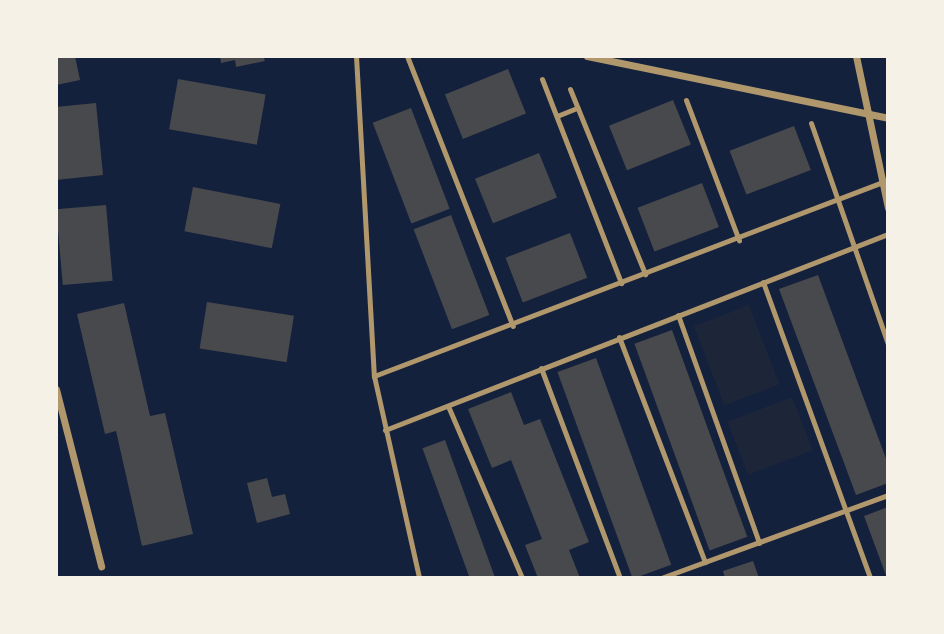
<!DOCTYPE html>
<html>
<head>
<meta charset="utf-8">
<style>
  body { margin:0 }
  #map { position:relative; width:944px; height:634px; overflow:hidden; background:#14213d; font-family:"Asap Condensed",sans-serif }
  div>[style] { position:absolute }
  .green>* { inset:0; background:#1d2539; transform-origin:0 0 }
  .building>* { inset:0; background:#48494c; transform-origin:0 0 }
  .service>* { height:5px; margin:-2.5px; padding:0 2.5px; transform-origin:2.5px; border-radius:2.5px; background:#b1986c }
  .minor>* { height:7px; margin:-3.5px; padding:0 3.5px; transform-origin:3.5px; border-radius:3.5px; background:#b1986c }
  span { translate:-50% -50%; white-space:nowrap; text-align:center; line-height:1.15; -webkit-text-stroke:6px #f6f1e7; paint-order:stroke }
  .frame { position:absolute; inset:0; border:58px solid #f6f1e7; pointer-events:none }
</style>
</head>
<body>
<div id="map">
  <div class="green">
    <i style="left:749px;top:305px;width:85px;height:59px;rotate:69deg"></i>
    <i style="left:792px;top:397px;width:57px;height:69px;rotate:69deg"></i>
  </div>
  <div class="building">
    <i style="clip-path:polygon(56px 56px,75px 56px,80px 80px,56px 85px)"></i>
    <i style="clip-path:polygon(220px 56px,263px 56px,265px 61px,236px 67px,235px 60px,221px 63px)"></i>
    <i style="left:508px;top:69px;width:48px;height:68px;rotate:68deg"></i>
    <i style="left:178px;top:79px;width:89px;height:51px;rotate:10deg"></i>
    <i style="left:673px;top:100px;width:48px;height:69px;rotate:68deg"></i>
    <i style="clip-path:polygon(96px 103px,103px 175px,56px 180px,56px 107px)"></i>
    <i style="left:411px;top:108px;width:108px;height:41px;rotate:69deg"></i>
    <i style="left:794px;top:126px;width:47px;height:69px;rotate:69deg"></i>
    <i style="left:539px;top:153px;width:48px;height:69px;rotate:68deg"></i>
    <i style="left:702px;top:183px;width:47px;height:69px;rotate:69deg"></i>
    <i style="left:193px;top:187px;width:89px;height:45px;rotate:11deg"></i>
    <i style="left:106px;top:205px;width:76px;height:50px;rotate:85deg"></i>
    <i style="left:451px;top:215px;width:107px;height:40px;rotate:69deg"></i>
    <i style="left:570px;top:233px;width:48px;height:69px;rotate:69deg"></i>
    <i style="clip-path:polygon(818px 275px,888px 464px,888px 483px,856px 495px,779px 289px)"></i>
    <i style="left:207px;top:302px;width:88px;height:47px;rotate:9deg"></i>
    <i style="clip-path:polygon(124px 303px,150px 416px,165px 413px,193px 534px,142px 546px,116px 431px,105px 434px,77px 314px)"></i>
    <i style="left:672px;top:330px;width:220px;height:40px;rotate:70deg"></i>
    <i style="left:596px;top:358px;width:220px;height:41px;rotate:70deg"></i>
    <i style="clip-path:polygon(511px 392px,524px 425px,540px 419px,589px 542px,569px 550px,580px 578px,538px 578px,525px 545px,542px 539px,511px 460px,492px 468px,468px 409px)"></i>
    <i style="left:445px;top:440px;width:147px;height:24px;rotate:70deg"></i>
    <i style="clip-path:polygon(267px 478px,272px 497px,285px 494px,290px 514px,257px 523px,247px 483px)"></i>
    <i style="clip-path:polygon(888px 507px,888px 578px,887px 578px,864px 516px)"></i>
    <i style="clip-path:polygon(753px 561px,759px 578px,725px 578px,723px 571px)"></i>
  </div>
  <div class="service">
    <i style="left:356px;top:56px;width:321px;rotate:86.8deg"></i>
    <i style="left:374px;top:376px;width:207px;rotate:77.4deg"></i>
    <i style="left:407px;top:56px;width:290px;rotate:68.6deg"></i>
    <i style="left:542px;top:79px;width:219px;rotate:68.8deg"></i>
    <i style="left:570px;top:89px;width:200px;rotate:67.9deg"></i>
    <i style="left:686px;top:100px;width:150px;rotate:69.3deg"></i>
    <i style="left:557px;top:116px;width:22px;rotate:-22deg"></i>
    <i style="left:811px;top:123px;width:234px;rotate:70.8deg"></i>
    <i style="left:763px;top:282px;width:315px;rotate:70.1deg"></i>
    <i style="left:678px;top:315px;width:242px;rotate:70.4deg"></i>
    <i style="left:619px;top:337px;width:241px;rotate:69.1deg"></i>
    <i style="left:541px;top:368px;width:224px;rotate:69.4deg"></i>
    <i style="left:374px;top:376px;width:542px;rotate:-20.88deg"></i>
    <i style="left:448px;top:406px;width:187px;rotate:66.7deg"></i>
    <i style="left:385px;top:430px;width:540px;rotate:-21.29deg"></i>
    <i style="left:661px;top:578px;width:242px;rotate:-20.1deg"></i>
  </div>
  <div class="minor">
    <i style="left:587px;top:56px;width:307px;rotate:11.6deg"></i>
    <i style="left:856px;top:56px;width:155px;rotate:78.1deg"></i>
    <i style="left:56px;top:389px;width:183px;rotate:75.7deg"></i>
  </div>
  <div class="frame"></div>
</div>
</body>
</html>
